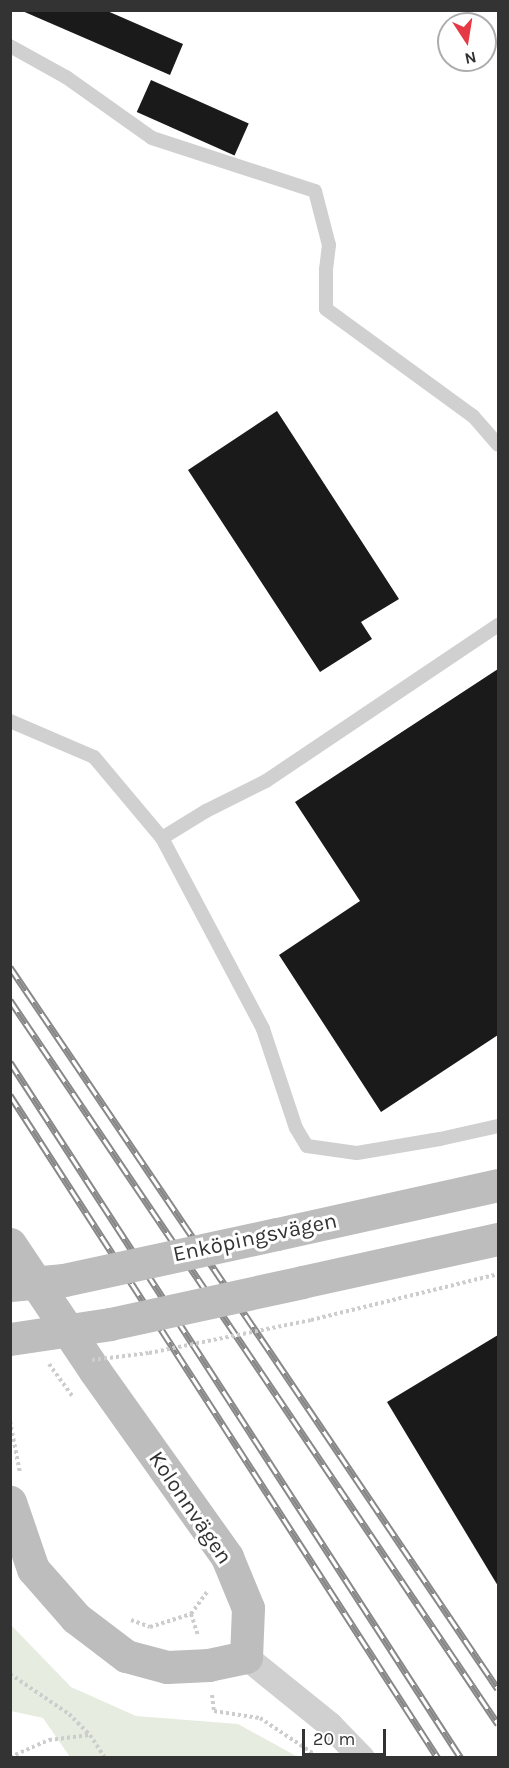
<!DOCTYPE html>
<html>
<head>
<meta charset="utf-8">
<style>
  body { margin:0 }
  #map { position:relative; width:509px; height:1768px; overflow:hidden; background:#fff; font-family:Karla,sans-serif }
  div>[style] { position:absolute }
  .green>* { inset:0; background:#e6ecdf }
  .building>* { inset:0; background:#1a1a1a; transform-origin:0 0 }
  .path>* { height:4px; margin-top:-2px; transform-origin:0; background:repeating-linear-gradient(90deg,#cdcdcd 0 3px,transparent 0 6px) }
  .lane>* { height:14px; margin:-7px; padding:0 7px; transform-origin:7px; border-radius:7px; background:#d0d0d0 }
  .street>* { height:26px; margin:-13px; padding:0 13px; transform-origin:13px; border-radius:13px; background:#d0d0d0 }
  .secondary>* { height:33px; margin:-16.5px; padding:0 16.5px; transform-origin:16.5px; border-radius:16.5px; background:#bdbdbd }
  .rail>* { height:7px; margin-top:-3.5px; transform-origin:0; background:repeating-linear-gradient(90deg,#fff 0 14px,#888 0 28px); box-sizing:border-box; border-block:2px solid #888 }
  .path-bridge>* { height:4px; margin-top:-2px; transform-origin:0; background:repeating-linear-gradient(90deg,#cdcdcd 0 3px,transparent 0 6px) }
  .secondary-bridge>* { height:33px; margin:-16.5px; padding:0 16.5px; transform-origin:16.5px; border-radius:16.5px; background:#bdbdbd }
  span { translate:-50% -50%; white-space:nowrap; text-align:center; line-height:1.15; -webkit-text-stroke:6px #fff; paint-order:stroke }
  .street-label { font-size:22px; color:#333 }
  .frame { position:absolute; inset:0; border:12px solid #333; pointer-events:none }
  .north { position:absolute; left:437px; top:12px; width:60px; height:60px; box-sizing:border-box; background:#fff; border:2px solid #adadad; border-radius:50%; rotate:168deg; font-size:16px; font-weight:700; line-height:24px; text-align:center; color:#333 }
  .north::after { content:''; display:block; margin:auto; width:21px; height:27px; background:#e63946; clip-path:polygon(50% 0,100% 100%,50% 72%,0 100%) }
  .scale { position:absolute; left:302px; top:1729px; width:84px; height:27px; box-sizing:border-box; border:3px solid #333; border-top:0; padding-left:8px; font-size:18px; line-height:21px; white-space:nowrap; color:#333; -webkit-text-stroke:4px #fff; paint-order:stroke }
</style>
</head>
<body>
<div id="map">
  <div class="green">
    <i style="clip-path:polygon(11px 1625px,71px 1687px,136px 1716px,238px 1724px,298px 1757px,70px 1757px,43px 1718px,11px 1711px)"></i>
  </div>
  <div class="building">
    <i style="clip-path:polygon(20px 10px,105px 10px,183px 44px,170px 75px)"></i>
    <i style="left:151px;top:80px;width:107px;height:35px;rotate:24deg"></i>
    <i style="clip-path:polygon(277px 411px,399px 599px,361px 622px,372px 639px,320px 672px,188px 470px)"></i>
    <i style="clip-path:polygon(498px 669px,498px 1035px,381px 1112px,279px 955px,360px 901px,295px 802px)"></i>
    <i style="clip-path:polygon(498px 1335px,498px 1586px,387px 1402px)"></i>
  </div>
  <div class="path">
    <i style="left:311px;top:1320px;width:193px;rotate:-13.8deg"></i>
    <i style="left:49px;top:1364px;width:41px;rotate:54deg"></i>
    <i style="left:10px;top:1421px;width:53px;rotate:79.1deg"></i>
    <i style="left:191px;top:1614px;width:23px;rotate:72deg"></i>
    <i style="left:131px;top:1620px;width:20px;rotate:20deg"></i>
    <i style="left:150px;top:1627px;width:43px;rotate:-17.6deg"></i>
    <i style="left:191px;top:1614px;width:29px;rotate:-54deg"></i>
    <i style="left:10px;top:1674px;width:71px;rotate:34.1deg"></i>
    <i style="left:69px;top:1714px;width:30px;rotate:45deg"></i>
    <i style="left:90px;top:1735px;width:27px;rotate:57deg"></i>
    <i style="left:212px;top:1695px;width:16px;rotate:83deg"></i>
    <i style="left:214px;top:1711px;width:47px;rotate:8.7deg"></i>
    <i style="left:260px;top:1718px;width:72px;rotate:33.7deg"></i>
    <i style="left:10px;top:1757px;width:43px;rotate:-23.6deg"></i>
    <i style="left:49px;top:1740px;width:41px;rotate:-7deg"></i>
  </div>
  <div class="lane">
    <i style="left:10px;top:46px;width:64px;rotate:29deg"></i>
    <i style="left:66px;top:77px;width:105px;rotate:35.3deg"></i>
    <i style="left:152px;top:138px;width:171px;rotate:18deg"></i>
    <i style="left:315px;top:191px;width:56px;rotate:75.5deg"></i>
    <i style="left:329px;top:245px;width:24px;rotate:97deg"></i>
    <i style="left:326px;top:269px;width:40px;rotate:90deg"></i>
    <i style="left:326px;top:309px;width:182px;rotate:36.1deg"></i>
    <i style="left:473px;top:416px;width:38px;rotate:49deg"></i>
    <i style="left:10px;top:721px;width:91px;rotate:23.2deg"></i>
    <i style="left:94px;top:757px;width:106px;rotate:50deg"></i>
    <i style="left:162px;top:838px;width:52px;rotate:-31.5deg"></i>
    <i style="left:206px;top:811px;width:67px;rotate:-26.6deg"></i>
    <i style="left:266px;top:781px;width:280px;rotate:-33.9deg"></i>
    <i style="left:162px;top:838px;width:216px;rotate:62.1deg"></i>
    <i style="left:263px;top:1029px;width:104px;rotate:71.6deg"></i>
    <i style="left:296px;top:1128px;width:21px;rotate:59deg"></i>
    <i style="left:307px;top:1146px;width:50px;rotate:8deg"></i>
    <i style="left:357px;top:1153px;width:84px;rotate:-9.6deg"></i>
    <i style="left:440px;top:1139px;width:59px;rotate:-12.6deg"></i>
  </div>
  <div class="street">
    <i style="left:246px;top:1657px;width:108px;rotate:39deg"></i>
    <i style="left:330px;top:1725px;width:46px;rotate:45.9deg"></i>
  </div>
  <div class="secondary">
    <i style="left:277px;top:1234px;width:226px;rotate:-12.5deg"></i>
    <i style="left:10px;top:1244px;width:153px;rotate:56.2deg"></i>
    <i style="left:95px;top:1371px;width:228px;rotate:54.6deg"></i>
    <i style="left:227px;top:1557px;width:55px;rotate:67.6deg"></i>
    <i style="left:248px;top:1608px;width:49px;rotate:92.3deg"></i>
    <i style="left:246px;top:1657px;width:38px;rotate:168deg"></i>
    <i style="left:209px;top:1665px;width:42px;rotate:177.3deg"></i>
    <i style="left:167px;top:1667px;width:42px;rotate:-165deg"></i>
    <i style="left:126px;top:1656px;width:63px;rotate:-142.8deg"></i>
    <i style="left:76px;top:1618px;width:65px;rotate:-131.3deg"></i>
    <i style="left:33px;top:1569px;width:71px;rotate:-108.9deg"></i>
    <i style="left:302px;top:1282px;width:201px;rotate:-12.4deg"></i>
  </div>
  <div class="rail">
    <i style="left:10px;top:967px;width:871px;rotate:55.95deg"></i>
    <i style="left:10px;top:1000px;width:873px;rotate:56.02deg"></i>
    <i style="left:10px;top:1062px;width:829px;rotate:57.06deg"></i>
    <i style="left:10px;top:1095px;width:789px;rotate:57.16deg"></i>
  </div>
  <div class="path-bridge">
    <i style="left:92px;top:1360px;width:57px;rotate:-7deg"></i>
    <i style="left:149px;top:1353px;width:165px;rotate:-11.5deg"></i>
  </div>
  <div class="secondary-bridge">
    <i style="left:10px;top:1285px;width:54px;rotate:-5.3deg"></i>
    <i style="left:64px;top:1280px;width:218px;rotate:-12.2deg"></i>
    <i style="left:10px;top:1339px;width:101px;rotate:-8.5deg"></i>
    <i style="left:110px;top:1324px;width:197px;rotate:-12.3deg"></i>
  </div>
  <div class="street-label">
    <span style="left:255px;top:1238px;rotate:-12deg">Enköpingsvägen</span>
    <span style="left:190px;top:1508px;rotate:56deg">Kolonnvägen</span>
  </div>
  <div class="frame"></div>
  <div class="north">N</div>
  <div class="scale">20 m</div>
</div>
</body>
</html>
